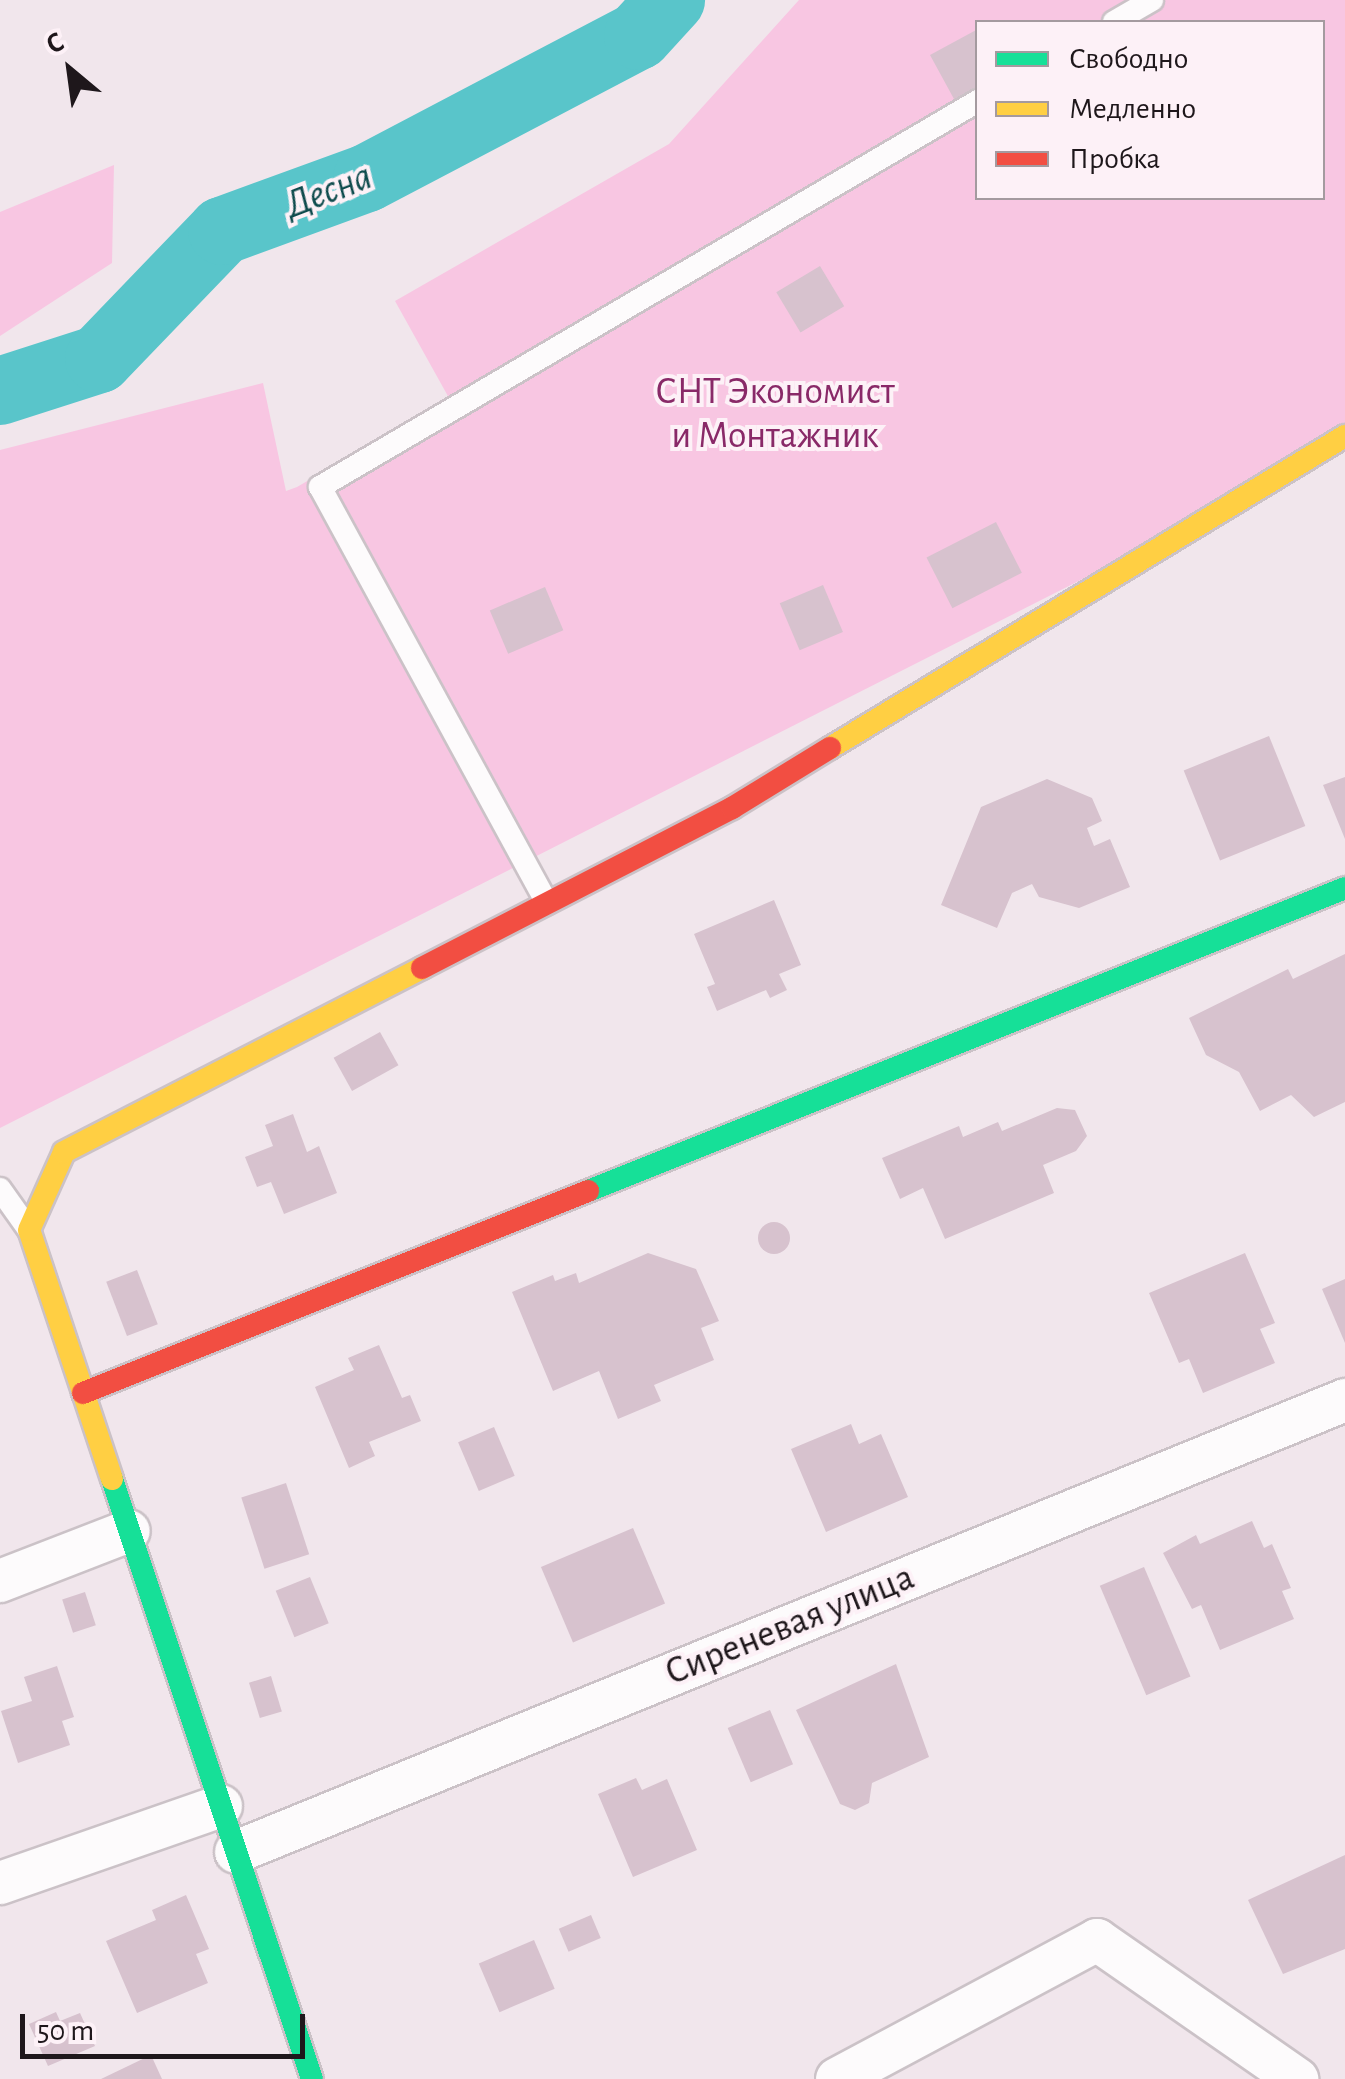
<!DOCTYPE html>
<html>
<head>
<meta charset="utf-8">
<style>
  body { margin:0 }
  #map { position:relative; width:1345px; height:2079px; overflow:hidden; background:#f1e6ec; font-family:"Alegreya Sans",sans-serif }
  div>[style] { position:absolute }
  .green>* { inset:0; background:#f8c6e2 }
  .river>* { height:68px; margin:-34px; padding:0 34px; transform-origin:34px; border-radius:34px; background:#59c5ca }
  .building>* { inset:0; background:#d7c2ce; transform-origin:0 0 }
  .round { border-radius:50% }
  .roads { filter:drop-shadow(2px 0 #cbc2c7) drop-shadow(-2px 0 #cbc2c7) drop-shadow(0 2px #cbc2c7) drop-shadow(0 -2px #cbc2c7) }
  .lane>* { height:22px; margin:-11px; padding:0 11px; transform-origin:11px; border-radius:11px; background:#fdfbfc }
  .street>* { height:42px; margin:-21px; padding:0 21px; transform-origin:21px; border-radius:21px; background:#fdfbfc }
  .fast>* { height:22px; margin:-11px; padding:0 11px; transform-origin:11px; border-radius:11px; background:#16e098 }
  .slow>* { height:22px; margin:-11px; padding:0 11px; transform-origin:11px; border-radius:11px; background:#ffcf43 }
  .jam>* { height:22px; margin:-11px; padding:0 11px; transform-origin:11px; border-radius:11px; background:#f24e42 }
  span { translate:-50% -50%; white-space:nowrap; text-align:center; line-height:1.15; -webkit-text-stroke:8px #fdf1f7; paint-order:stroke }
  .park-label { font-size:38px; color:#892968 }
  .street-label { font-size:38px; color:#1e171b }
  .water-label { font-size:40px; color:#0e4b4d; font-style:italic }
  .legend { position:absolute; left:975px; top:20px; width:350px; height:180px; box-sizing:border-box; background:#fdf1f7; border:2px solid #a49a9f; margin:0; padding:12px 18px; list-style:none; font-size:30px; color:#1e171b }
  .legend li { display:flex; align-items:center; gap:20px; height:50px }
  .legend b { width:50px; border:2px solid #a49a9f }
  .north { position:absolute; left:20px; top:20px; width:100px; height:100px; -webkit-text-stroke:8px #fdf1f7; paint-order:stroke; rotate:331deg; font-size:28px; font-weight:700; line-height:40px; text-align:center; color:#1e171b }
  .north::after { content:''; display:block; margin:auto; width:35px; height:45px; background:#1e171b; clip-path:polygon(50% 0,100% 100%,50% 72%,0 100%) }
  .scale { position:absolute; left:20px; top:2014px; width:285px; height:45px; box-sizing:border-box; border:5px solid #1e171b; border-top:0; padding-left:12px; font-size:30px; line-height:35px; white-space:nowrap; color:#1e171b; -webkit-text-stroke:8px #fdf1f7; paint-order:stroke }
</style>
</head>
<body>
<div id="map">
  <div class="green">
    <i style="clip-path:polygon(evenodd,799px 0,1345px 0,1345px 446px,0 1128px,0 450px,263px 383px,286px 491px,297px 487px,449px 398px,395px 301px,669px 144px,799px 0,978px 22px,1322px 22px,1322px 198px,978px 198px,978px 22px)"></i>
    <i style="clip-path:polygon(114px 165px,112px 263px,0 336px,0 212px)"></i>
  </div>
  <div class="river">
    <i style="left:0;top:391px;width:104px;rotate:-17.9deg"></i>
    <i style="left:99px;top:359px;width:178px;rotate:-46.1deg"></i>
    <i style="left:222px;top:231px;width:154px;rotate:-20.1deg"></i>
    <i style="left:367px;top:178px;width:306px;rotate:-27.7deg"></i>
    <i style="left:638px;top:36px;width:49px;rotate:-47.5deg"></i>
  </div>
  <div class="building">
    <i style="clip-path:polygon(978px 29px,978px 101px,960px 110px,930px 55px)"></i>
    <i style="left:820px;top:266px;width:47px;height:51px;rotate:59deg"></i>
    <i style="left:996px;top:522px;width:57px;height:78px;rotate:63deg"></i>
    <i style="left:823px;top:585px;width:51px;height:47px;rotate:67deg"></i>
    <i style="left:545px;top:587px;width:47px;height:60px;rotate:67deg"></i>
    <i style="left:1269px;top:736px;width:97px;height:92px;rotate:68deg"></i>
    <i style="clip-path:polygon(1345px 777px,1345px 839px,1323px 785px)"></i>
    <i style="clip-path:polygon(1047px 779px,1092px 798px,1102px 821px,1087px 828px,1094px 846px,1110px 839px,1130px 887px,1079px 908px,1039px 897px,1032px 884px,1012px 893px,997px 928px,941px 905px,981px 807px)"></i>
    <i style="clip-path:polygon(774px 900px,801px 965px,779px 974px,787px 990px,770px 998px,766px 990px,717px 1011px,707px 987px,715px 984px,694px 934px)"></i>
    <i style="clip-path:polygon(1345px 954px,1345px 1102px,1314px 1117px,1291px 1095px,1260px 1111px,1239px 1072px,1206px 1055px,1189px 1018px,1288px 969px,1293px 979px)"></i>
    <i style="left:380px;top:1032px;width:38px;height:53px;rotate:61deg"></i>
    <i style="clip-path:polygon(1057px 1108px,1075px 1110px,1087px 1136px,1076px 1151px,1043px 1165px,1054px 1193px,945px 1239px,923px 1188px,900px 1199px,882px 1158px,959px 1126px,963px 1137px,998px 1122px,1002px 1131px)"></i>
    <i style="clip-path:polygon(293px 1114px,307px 1152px,319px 1146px,337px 1193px,284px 1214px,271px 1182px,257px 1187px,245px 1157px,273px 1146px,265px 1125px)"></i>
    <i class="round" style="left:758px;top:1222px;width:32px;height:32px"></i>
    <i style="clip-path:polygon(648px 1253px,696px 1269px,719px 1321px,701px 1328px,714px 1360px,654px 1385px,661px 1401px,618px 1419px,599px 1371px,553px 1391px,512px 1292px,553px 1275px,555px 1281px,576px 1273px,579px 1283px)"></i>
    <i style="clip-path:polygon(1245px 1253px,1275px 1323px,1260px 1329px,1275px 1363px,1203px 1393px,1189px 1359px,1179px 1363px,1149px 1293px)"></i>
    <i style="left:137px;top:1270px;width:58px;height:33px;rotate:69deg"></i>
    <i style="clip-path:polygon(1345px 1279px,1345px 1343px,1322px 1289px)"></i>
    <i style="clip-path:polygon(379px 1345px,402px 1398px,410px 1395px,421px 1421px,369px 1442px,375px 1456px,349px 1468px,315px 1387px,354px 1370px,348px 1358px)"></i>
    <i style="clip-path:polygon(851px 1424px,859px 1444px,881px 1434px,908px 1497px,826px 1532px,791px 1449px)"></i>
    <i style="left:494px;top:1427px;width:53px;height:39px;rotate:67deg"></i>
    <i style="left:286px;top:1483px;width:75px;height:47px;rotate:72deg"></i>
    <i style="clip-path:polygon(1252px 1521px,1264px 1548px,1272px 1544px,1291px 1588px,1282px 1591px,1294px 1619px,1220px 1650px,1201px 1605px,1192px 1609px,1163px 1553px,1196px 1535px,1200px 1544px)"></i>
    <i style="left:633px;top:1528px;width:82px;height:100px;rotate:67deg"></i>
    <i style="left:1144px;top:1567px;width:119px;height:48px;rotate:67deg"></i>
    <i style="left:310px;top:1577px;width:50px;height:37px;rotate:68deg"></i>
    <i style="left:85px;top:1592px;width:35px;height:24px;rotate:72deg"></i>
    <i style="clip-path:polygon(896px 1664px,929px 1757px,872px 1783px,869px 1803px,855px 1810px,840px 1804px,796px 1710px)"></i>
    <i style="clip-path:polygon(57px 1666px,74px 1717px,62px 1721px,70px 1745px,18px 1763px,1px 1711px,32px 1701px,24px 1677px)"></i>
    <i style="left:271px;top:1676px;width:37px;height:23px;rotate:73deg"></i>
    <i style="left:770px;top:1710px;width:59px;height:46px;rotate:67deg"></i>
    <i style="clip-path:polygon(636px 1778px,642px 1790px,667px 1779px,697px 1850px,633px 1877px,598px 1794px)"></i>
    <i style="clip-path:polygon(1345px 1855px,1345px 1949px,1283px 1974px,1248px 1900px)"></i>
    <i style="clip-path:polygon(186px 1895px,209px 1949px,196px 1954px,208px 1983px,137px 2013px,106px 1941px,156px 1920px,152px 1910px)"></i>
    <i style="left:591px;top:1915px;width:25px;height:35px;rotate:67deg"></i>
    <i style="left:534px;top:1940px;width:53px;height:60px;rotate:67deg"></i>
    <i style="clip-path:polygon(56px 2012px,60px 2021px,80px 2013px,95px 2046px,48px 2066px,29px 2024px)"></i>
    <i style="clip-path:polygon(151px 2055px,162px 2079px,101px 2079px)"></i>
  </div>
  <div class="roads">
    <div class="lane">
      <i style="left:1114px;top:22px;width:44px;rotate:-30.1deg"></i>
      <i style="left:547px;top:903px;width:474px;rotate:-118.6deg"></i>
      <i style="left:320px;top:487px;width:763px;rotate:-30.4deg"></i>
      <i style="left:0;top:1189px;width:47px;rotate:54.6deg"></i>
    </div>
    <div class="street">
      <i style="left:0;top:1581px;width:138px;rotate:-21.2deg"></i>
      <i style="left:236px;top:1852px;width:1198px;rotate:-22.17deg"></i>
      <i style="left:0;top:1883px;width:234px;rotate:-19.2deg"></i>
      <i style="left:837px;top:2079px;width:295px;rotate:-28.1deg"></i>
      <i style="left:1097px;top:1940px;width:244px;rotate:34.8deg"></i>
    </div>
    <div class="fast">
      <i style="left:588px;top:1191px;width:815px;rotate:-21.81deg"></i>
      <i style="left:112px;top:1479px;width:632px;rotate:71.57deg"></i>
    </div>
    <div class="slow">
      <i style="left:830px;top:748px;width:602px;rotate:-31.21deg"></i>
      <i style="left:112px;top:1479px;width:262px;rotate:-108.4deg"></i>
      <i style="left:29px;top:1230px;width:85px;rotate:-65.8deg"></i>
      <i style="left:64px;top:1152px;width:403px;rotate:-27.2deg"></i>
    </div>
    <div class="jam">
      <i style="left:422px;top:968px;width:349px;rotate:-27.3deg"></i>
      <i style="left:732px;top:808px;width:115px;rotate:-31.5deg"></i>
      <i style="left:83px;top:1393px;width:544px;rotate:-21.8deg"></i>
    </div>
  </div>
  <div class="park-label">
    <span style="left:775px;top:415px">СНТ Экономист<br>и Монтажник</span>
  </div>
  <div class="street-label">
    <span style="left:790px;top:1626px;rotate:-22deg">Сиреневая улица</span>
  </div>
  <div class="water-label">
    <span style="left:328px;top:191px;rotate:-21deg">Десна</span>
  </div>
  <ul class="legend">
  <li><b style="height:12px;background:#16e098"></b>Свободно</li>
  <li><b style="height:12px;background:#ffcf43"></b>Медленно</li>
  <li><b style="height:12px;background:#f24e42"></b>Пробка</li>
  </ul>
  <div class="north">С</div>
  <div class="scale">50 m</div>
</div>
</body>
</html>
